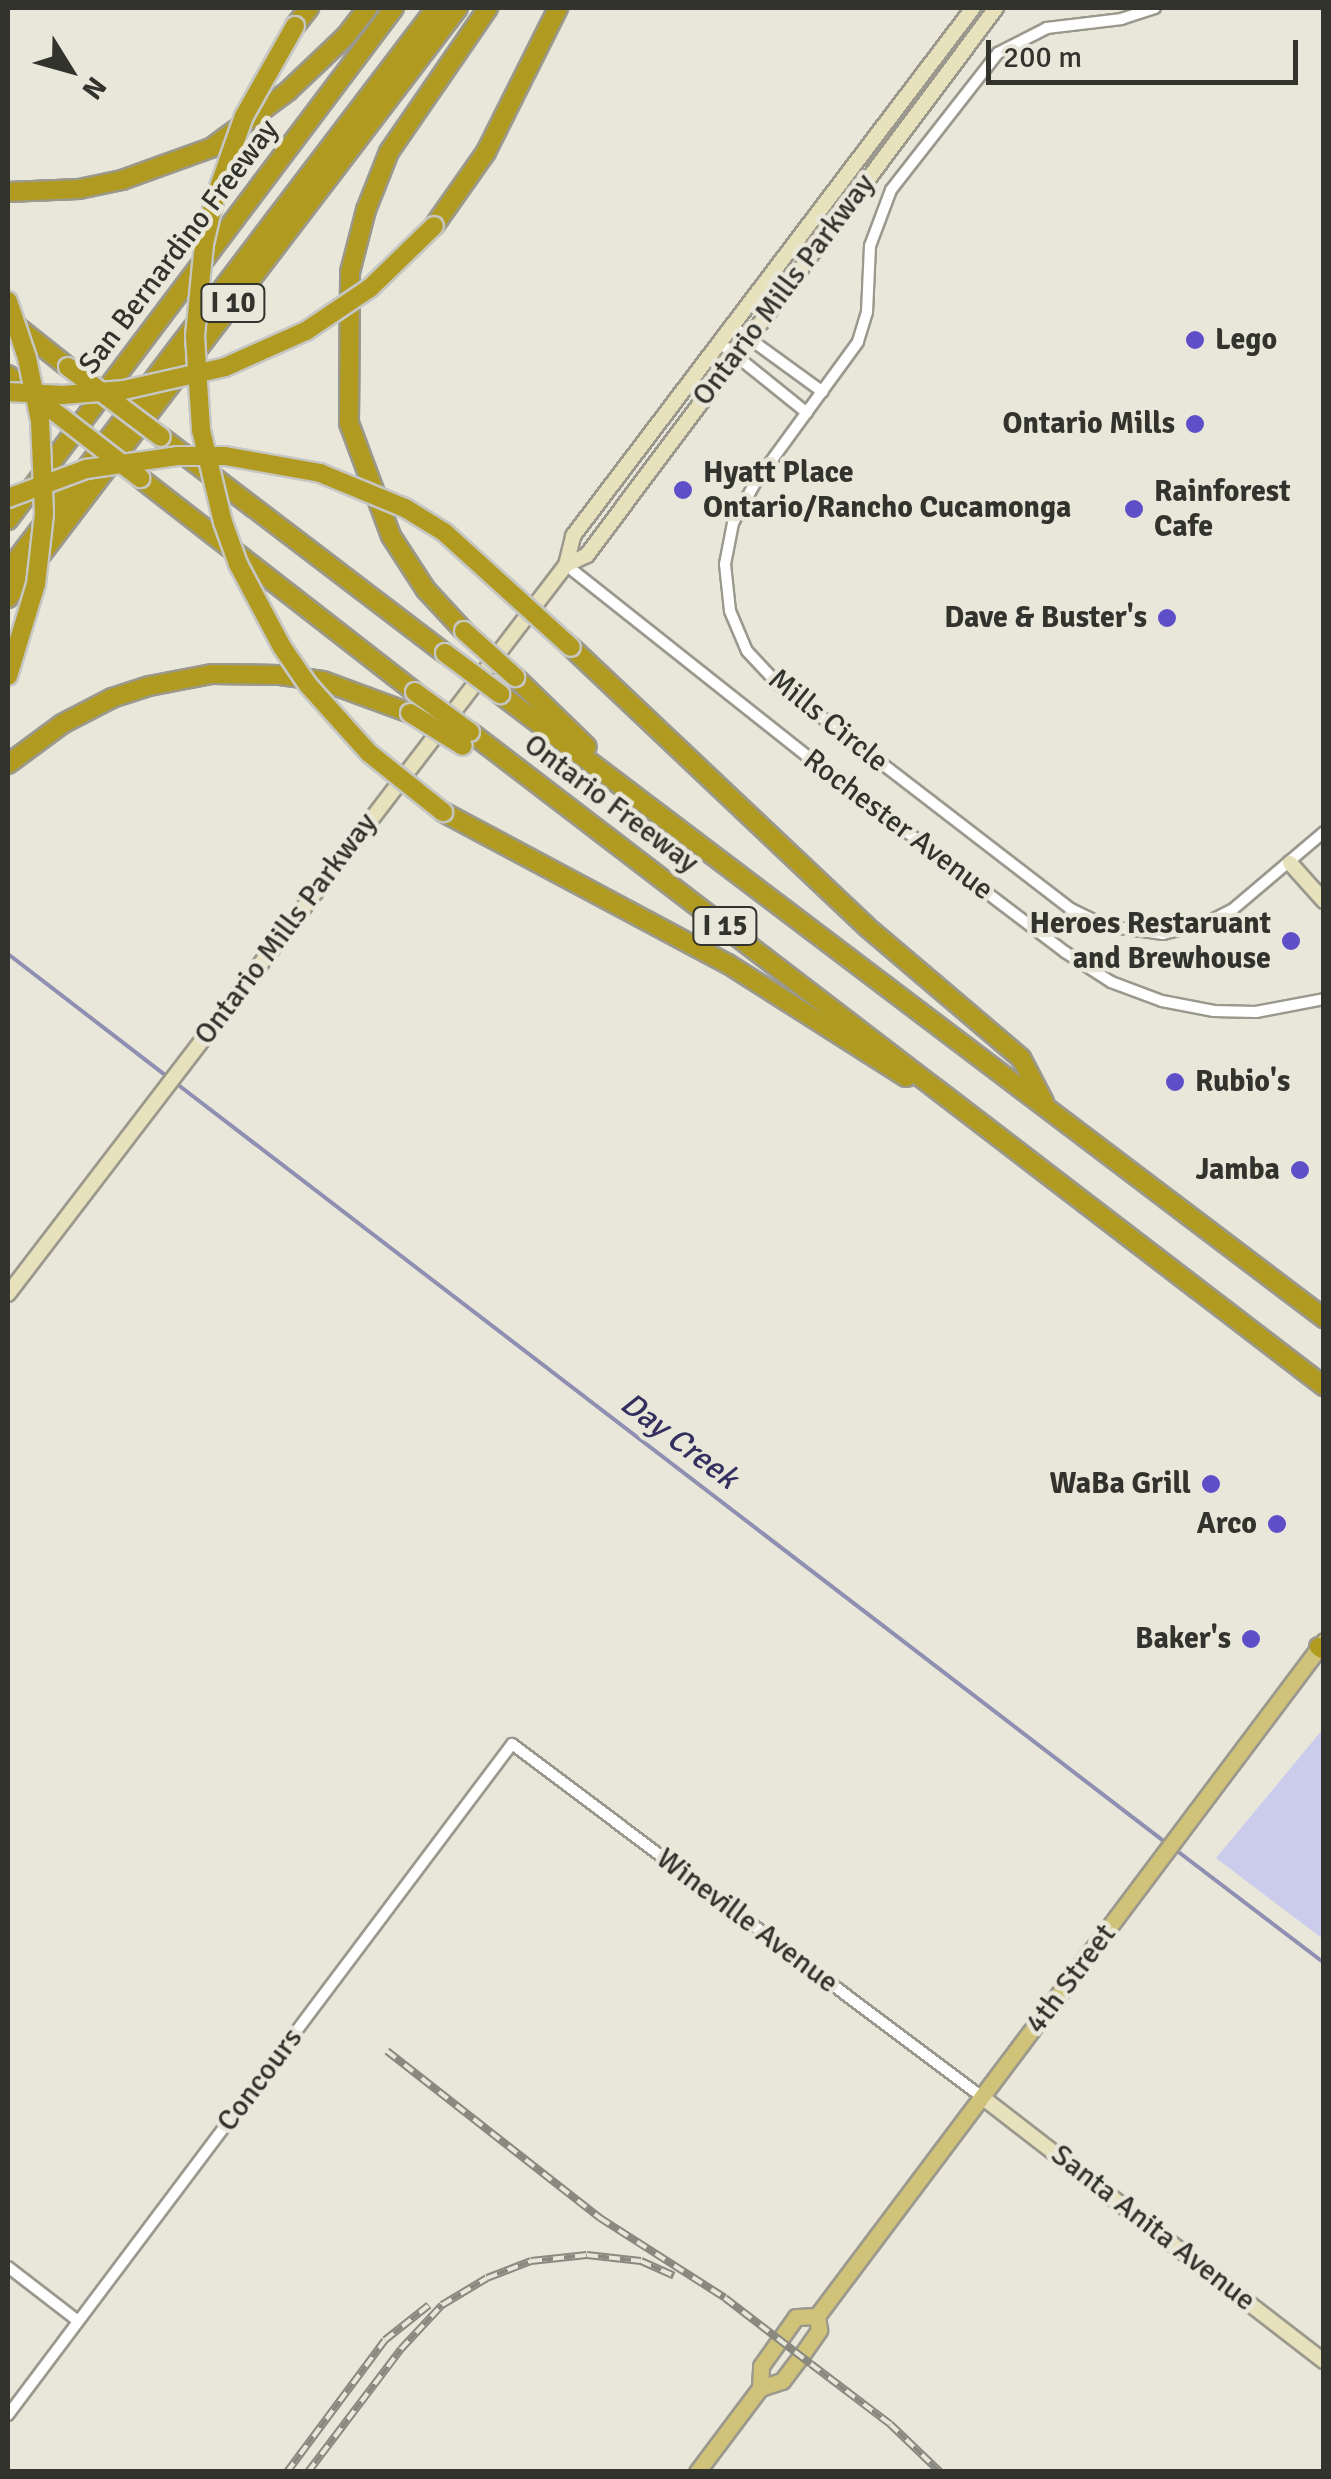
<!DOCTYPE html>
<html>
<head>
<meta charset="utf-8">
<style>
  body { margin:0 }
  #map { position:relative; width:1331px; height:2479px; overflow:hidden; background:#e9e7da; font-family:Signika,sans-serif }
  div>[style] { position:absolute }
  .green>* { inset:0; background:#cbccec }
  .stream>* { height:4px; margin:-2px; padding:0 2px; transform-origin:2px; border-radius:2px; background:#8e8fb1 }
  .roads { filter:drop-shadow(2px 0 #9b998d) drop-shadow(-2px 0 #9b998d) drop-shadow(0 2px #9b998d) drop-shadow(0 -2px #9b998d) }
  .street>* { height:10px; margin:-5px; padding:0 5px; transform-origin:5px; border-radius:5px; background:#fff }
  .secondary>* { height:14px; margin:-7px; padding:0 7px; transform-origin:7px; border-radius:7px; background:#e7e1bc }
  .primary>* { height:15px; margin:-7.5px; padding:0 7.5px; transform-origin:7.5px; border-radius:7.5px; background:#d0c379 }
  .highway>* { height:18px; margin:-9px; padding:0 9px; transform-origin:9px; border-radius:9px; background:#b09b20 }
  .rail>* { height:8px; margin-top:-4px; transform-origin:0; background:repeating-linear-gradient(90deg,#e9e7da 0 11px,#8a8980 0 22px); box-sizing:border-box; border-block:2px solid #8a8980 }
  .bridges { filter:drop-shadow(2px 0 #c6c6c4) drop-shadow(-2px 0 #c6c6c4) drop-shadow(0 2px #c6c6c4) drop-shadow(0 -2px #c6c6c4) }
  .highway-bridge>* { height:18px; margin:-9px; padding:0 9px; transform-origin:9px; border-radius:9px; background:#b09b20 }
  .dots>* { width:28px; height:28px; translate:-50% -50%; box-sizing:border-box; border:5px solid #e9e7da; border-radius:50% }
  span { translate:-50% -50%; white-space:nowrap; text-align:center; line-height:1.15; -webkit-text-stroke:9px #e9e7da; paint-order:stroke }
  .shield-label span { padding:2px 8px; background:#e9e7da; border:2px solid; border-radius:8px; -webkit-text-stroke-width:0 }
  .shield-label { font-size:28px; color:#33332e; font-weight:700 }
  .street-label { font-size:30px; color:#33332e }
  .poi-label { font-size:30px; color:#33332e; font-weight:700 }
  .left { translate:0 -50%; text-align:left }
  .right { translate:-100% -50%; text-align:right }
  .water-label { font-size:32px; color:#33305f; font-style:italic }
  .frame { position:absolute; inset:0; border:10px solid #33332e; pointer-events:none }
  .north { position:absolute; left:20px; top:20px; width:100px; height:100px; -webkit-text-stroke:8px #e9e7da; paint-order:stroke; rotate:127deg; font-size:28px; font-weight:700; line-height:40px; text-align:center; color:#33332e }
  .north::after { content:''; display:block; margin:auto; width:35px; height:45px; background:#33332e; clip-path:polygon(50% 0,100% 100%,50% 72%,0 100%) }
  .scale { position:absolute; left:986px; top:40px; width:312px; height:45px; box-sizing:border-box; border:5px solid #33332e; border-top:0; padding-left:12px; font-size:30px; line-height:35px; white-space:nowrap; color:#33332e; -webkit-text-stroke:8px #e9e7da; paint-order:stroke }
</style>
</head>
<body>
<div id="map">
  <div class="green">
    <i style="clip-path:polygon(1323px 1729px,1323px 1939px,1216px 1858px)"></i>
  </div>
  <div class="stream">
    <i style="left:8px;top:954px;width:203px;rotate:37.6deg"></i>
    <i style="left:177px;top:1084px;width:1245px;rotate:37.5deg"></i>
    <i style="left:1172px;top:1847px;width:191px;rotate:37.3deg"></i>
  </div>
  <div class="roads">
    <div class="street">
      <i style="left:1155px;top:8px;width:35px;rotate:162deg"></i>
      <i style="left:1122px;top:19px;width:76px;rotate:173.2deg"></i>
      <i style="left:1047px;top:28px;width:55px;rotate:153deg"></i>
      <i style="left:998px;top:53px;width:174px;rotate:128deg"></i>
      <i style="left:891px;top:190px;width:60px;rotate:110.6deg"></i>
      <i style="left:870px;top:246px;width:66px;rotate:92.6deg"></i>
      <i style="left:867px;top:312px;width:31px;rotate:107deg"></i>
      <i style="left:858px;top:342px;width:175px;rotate:126.1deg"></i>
      <i style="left:755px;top:483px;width:46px;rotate:118.8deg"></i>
      <i style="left:733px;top:523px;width:42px;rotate:101deg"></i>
      <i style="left:725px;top:564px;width:47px;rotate:83.9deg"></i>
      <i style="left:730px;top:611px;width:43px;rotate:67deg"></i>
      <i style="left:747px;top:651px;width:42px;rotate:46.9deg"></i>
      <i style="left:776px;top:682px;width:372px;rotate:37.6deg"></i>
      <i style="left:1071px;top:909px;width:39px;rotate:26deg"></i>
      <i style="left:1106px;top:926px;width:58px;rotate:8deg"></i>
      <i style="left:1163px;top:934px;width:42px;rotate:-13.7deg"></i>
      <i style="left:1204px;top:924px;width:31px;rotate:-27deg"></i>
      <i style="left:1232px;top:910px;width:121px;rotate:-40.3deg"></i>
      <i style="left:732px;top:326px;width:112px;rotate:36deg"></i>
      <i style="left:719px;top:342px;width:113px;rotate:38.9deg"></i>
      <i style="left:566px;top:565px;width:314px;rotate:38.4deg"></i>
      <i style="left:812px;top:760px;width:318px;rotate:37.2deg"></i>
      <i style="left:1065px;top:952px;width:55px;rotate:33.1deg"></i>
      <i style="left:1111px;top:982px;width:54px;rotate:20.4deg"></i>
      <i style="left:1162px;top:1001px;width:53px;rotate:10.9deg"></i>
      <i style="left:1214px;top:1011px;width:42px;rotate:1.4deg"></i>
      <i style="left:1256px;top:1012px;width:69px;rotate:-10.8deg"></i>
      <i style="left:8px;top:2267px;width:88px;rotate:37.6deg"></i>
      <i style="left:8px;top:2415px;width:839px;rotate:-53.09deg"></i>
      <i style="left:512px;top:1744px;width:588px;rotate:36.91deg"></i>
    </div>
    <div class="secondary">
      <i style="left:566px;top:565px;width:23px;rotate:-25deg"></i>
      <i style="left:587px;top:555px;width:683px;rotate:-53.21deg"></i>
      <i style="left:1290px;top:863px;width:51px;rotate:48.2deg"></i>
      <i style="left:8px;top:1294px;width:918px;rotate:-52.57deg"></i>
      <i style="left:566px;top:565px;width:30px;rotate:-76deg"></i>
      <i style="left:573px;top:536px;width:662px;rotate:-52.85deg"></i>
      <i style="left:982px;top:2097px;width:432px;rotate:37.7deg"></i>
    </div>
    <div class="primary">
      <i style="left:760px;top:2388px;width:23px;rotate:-18deg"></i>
      <i style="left:782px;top:2381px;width:31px;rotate:-53deg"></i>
      <i style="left:801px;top:2356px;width:32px;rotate:-55deg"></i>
      <i style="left:819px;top:2330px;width:14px;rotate:-98deg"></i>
      <i style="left:817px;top:2316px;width:844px;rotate:-53.09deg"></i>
      <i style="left:697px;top:2472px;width:105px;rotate:-53.1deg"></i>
      <i style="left:760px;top:2388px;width:22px;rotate:-87deg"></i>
      <i style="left:761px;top:2366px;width:60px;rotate:-54.5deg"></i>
      <i style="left:796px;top:2317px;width:21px;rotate:-3deg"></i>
    </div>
    <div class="highway">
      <i style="left:295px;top:26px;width:23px;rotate:-52deg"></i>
      <i style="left:8px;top:192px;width:71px;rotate:-2.4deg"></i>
      <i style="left:79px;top:189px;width:44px;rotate:-11.8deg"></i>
      <i style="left:122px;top:180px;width:95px;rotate:-19.8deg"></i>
      <i style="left:211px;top:148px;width:96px;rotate:-36.5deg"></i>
      <i style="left:288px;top:91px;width:79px;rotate:-43.5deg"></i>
      <i style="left:345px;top:37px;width:37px;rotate:-52deg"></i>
      <i style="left:434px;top:226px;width:90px;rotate:-54.9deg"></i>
      <i style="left:486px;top:152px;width:161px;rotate:-63.4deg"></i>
      <i style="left:10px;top:321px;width:74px;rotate:38.4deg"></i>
      <i style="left:8px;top:375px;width:34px;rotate:38deg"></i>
      <i style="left:161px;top:437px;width:357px;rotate:37.3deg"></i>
      <i style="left:140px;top:478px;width:348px;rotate:37.9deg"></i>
      <i style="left:8px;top:520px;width:641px;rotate:-52.99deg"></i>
      <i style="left:8px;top:571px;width:707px;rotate:-52.76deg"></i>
      <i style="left:8px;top:598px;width:742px;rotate:-52.67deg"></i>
      <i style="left:464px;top:631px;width:56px;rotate:-132.8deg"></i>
      <i style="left:426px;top:590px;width:64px;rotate:-122.9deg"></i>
      <i style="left:391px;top:536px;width:121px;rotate:-110.4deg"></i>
      <i style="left:349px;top:423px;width:151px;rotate:-89.6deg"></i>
      <i style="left:350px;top:272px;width:64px;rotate:-75.5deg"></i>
      <i style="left:366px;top:210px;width:62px;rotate:-68.4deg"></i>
      <i style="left:389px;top:152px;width:175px;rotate:-55.5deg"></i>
      <i style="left:571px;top:647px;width:407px;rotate:43.4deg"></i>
      <i style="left:867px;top:927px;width:202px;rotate:40.4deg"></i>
      <i style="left:1021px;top:1058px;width:50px;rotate:62.4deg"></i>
      <i style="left:515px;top:677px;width:100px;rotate:44.2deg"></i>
      <i style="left:500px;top:694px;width:1034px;rotate:37.14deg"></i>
      <i style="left:470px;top:732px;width:1076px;rotate:37.45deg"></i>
      <i style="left:8px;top:764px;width:67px;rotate:-36.5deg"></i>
      <i style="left:62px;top:724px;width:56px;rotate:-27.5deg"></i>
      <i style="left:112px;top:698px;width:39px;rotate:-18deg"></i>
      <i style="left:149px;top:686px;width:64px;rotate:-10.8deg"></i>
      <i style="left:212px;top:674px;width:68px;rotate:0.8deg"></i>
      <i style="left:280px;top:675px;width:43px;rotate:7.9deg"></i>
      <i style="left:323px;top:681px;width:93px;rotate:20.2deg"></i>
      <i style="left:443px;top:812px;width:323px;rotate:28.1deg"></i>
      <i style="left:728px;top:964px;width:211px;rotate:32.4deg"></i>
      <i style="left:1319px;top:1647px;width:6px;rotate:31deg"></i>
    </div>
  </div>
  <div class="rail">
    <i style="left:387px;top:2051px;width:271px;rotate:38.1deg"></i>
    <i style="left:600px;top:2218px;width:148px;rotate:32.6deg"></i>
    <i style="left:725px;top:2298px;width:108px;rotate:37.5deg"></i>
    <i style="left:811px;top:2364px;width:99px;rotate:37.2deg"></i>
    <i style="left:890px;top:2424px;width:69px;rotate:43.8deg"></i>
    <i style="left:287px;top:2472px;width:164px;rotate:-53.4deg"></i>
    <i style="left:385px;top:2340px;width:56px;rotate:-38.5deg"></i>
    <i style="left:308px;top:2472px;width:154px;rotate:-52.9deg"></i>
    <i style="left:401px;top:2349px;width:60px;rotate:-47deg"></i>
    <i style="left:442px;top:2305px;width:52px;rotate:-31deg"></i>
    <i style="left:487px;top:2278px;width:47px;rotate:-21.1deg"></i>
    <i style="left:531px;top:2261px;width:56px;rotate:-6.1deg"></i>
    <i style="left:587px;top:2255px;width:54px;rotate:6.3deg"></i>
    <i style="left:641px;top:2261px;width:36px;rotate:24deg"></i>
  </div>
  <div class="bridges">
    <div class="highway-bridge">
      <i style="left:295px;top:26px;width:103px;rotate:119.5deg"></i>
      <i style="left:244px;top:116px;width:90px;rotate:109.4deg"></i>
      <i style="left:214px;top:201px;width:44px;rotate:103.1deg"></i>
      <i style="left:204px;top:244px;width:92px;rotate:95.6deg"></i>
      <i style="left:195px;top:336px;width:94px;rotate:86.3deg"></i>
      <i style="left:201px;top:430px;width:95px;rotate:76.6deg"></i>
      <i style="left:223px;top:522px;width:45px;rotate:70.3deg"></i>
      <i style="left:238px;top:564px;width:94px;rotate:62.1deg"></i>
      <i style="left:282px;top:647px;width:46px;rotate:55.6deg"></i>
      <i style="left:308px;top:685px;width:91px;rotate:48.1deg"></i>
      <i style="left:369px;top:753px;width:95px;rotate:38.6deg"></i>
      <i style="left:8px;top:301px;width:60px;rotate:71.6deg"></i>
      <i style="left:27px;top:358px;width:64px;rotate:78.3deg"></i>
      <i style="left:40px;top:421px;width:93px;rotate:87.5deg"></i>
      <i style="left:44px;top:514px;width:70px;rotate:96.5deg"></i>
      <i style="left:36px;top:584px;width:96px;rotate:106.9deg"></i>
      <i style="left:68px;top:367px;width:116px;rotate:37deg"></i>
      <i style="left:8px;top:392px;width:55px;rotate:3.1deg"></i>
      <i style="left:63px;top:395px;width:61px;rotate:-4.7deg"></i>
      <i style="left:124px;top:390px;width:104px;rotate:-12.8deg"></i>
      <i style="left:225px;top:367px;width:89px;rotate:-24deg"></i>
      <i style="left:306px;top:331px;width:77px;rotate:-33.9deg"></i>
      <i style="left:370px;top:288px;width:89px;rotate:-44.1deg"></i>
      <i style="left:47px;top:406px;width:118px;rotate:37.7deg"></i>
      <i style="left:8px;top:498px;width:83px;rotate:-20.4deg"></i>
      <i style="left:86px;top:469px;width:92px;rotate:-8.1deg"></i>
      <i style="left:177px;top:456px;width:48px"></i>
      <i style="left:225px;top:456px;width:97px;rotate:10.1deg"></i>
      <i style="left:320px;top:473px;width:92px;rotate:22.4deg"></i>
      <i style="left:405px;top:508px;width:46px;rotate:31.6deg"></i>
      <i style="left:444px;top:532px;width:171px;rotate:42.2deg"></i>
      <i style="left:464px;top:631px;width:69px;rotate:42deg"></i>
      <i style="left:445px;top:653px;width:69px;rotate:36.7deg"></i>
      <i style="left:415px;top:692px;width:68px;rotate:36deg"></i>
      <i style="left:410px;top:713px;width:62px;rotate:31.9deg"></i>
    </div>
  </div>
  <div class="dots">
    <i style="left:1195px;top:340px;background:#5e4fc8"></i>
    <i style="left:1195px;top:424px;background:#5e4fc8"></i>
    <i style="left:683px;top:490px;background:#5e4fc8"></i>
    <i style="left:1134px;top:509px;background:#5e4fc8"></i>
    <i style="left:1167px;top:618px;background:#5e4fc8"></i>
    <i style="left:1291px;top:941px;background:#5e4fc8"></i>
    <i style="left:1175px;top:1082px;background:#5e4fc8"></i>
    <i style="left:1300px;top:1170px;background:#5e4fc8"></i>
    <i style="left:1211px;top:1484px;background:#5e4fc8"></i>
    <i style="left:1277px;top:1524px;background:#5e4fc8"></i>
    <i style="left:1251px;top:1639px;background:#5e4fc8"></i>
  </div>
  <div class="shield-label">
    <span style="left:233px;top:303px">I 10</span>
    <span style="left:725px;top:926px">I 15</span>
  </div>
  <div class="street-label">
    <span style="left:179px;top:247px;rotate:-53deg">San Bernardino Freeway</span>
    <span style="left:784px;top:290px;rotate:-53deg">Ontario Mills Parkway</span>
    <span style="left:828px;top:721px;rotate:39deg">Mills Circle</span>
    <span style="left:611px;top:804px;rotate:37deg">Ontario Freeway</span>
    <span style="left:898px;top:825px;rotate:37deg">Rochester Avenue</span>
    <span style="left:286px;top:929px;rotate:-53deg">Ontario Mills Parkway</span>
    <span style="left:747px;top:1921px;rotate:37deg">Wineville Avenue</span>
    <span style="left:1071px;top:1979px;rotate:-53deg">4th Street</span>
    <span style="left:260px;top:2080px;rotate:-53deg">Concours</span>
    <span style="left:1153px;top:2228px;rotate:38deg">Santa Anita Avenue</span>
  </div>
  <div class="poi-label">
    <span class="left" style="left:1215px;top:340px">Lego</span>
    <span class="right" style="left:1175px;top:424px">Ontario Mills</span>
    <span class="left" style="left:703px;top:490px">Hyatt Place<br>Ontario/Rancho Cucamonga</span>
    <span class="left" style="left:1154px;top:509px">Rainforest<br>Cafe</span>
    <span class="right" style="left:1147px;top:618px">Dave &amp; Buster's</span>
    <span class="right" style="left:1271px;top:941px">Heroes Restaruant<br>and Brewhouse</span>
    <span class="left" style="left:1195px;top:1082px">Rubio's</span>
    <span class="right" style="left:1280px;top:1170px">Jamba</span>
    <span class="right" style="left:1191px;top:1484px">WaBa Grill</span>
    <span class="right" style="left:1257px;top:1524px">Arco</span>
    <span class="right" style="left:1231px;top:1639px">Baker's</span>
  </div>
  <div class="water-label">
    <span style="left:679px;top:1441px;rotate:37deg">Day Creek</span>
  </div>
  <div class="frame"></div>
  <div class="north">N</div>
  <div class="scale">200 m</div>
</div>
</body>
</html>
